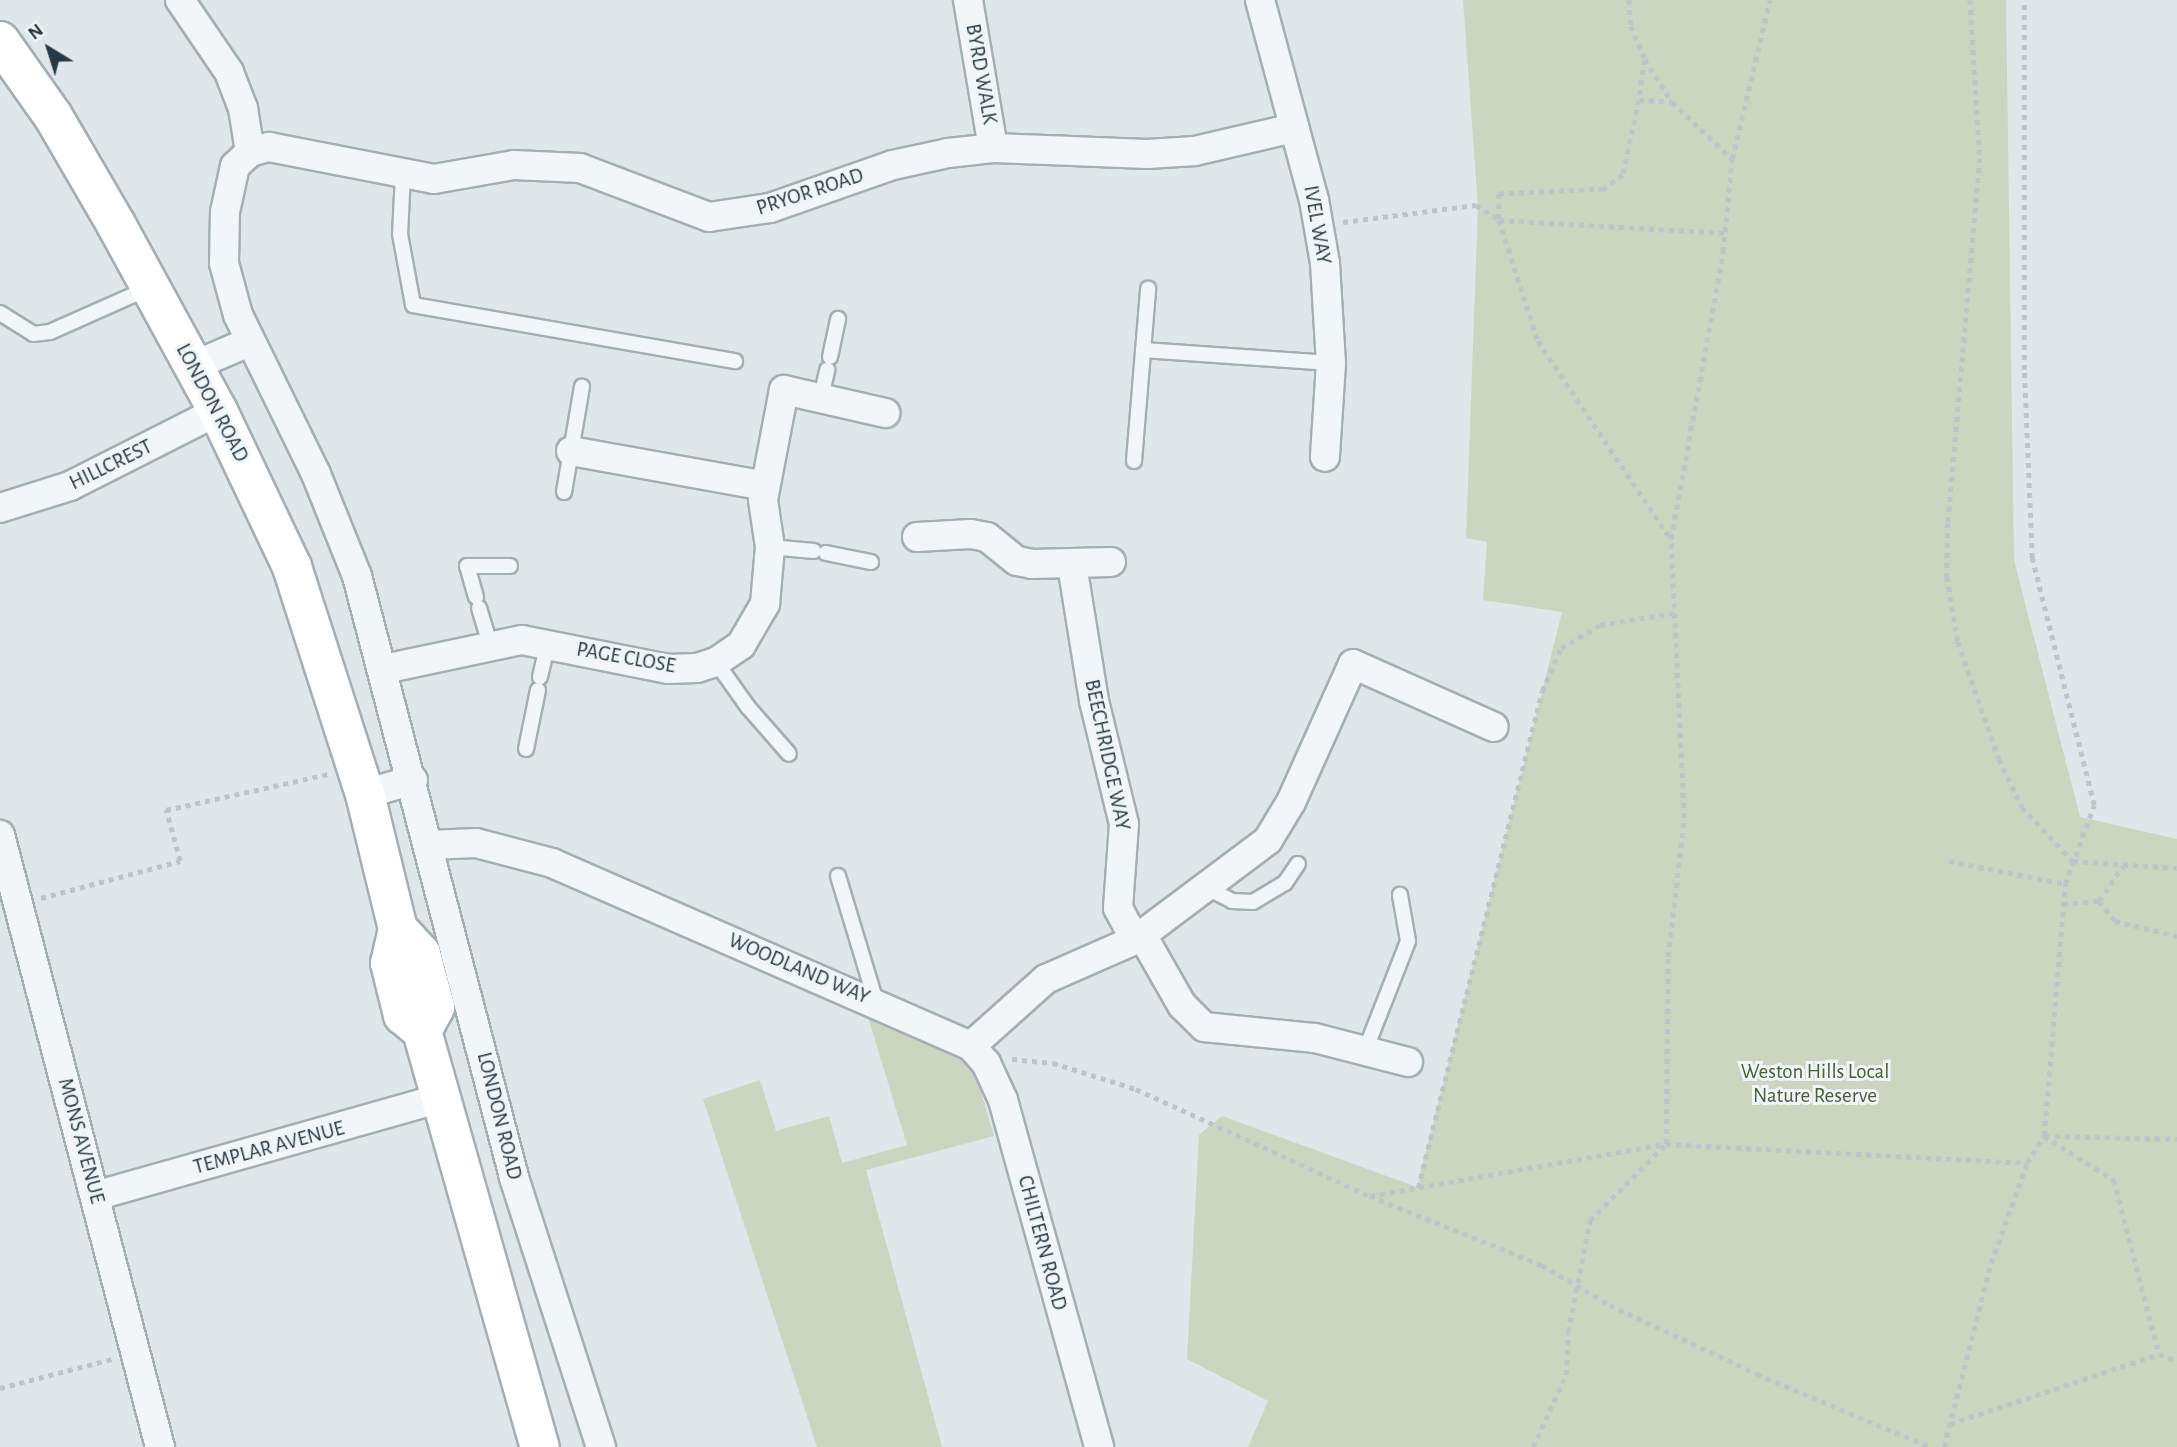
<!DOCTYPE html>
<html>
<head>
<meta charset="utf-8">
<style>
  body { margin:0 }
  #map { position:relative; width:2177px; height:1447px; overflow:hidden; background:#e0e7ea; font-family:"Alegreya Sans",sans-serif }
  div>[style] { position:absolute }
  .green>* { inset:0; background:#cbd5c0 }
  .path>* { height:4.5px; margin-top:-2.25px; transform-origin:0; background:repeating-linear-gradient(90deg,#bec5c9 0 5px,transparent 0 10px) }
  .roads { filter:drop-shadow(2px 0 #a4afb5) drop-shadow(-2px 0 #a4afb5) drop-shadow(0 2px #a4afb5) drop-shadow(0 -2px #a4afb5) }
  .service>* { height:14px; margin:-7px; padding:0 7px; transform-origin:7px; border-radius:7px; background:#f3f6f8 }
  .minor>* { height:28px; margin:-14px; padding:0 14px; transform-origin:14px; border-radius:14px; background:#f3f6f8 }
  .secondary>* { height:38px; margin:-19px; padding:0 19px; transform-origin:19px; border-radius:19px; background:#fff }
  span { translate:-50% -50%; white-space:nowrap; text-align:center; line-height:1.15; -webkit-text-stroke:6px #eff5f8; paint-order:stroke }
  .street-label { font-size:21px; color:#263944 }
  .park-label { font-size:21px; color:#476132 }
  .north { position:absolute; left:14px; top:14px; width:70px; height:70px; -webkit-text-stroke:5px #eff5f8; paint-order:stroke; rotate:322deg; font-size:19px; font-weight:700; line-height:28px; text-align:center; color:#263944 }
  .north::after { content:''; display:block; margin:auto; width:24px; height:32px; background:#263944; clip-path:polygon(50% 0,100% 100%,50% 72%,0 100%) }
</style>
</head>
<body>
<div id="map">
  <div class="green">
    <i style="clip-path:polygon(1463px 0,2006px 0,2014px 560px,2080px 817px,2177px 839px,2177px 1447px,1248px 1447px,1268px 1401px,1187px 1359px,1199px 1135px,1222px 1116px,1417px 1187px,1562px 612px,1483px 600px,1487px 542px,1466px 538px,1478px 206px)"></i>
    <i style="clip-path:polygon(868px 1017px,961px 1058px,975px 1072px,994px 1136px,866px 1170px,942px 1447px,817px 1447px,703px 1099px,760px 1080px,776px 1131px,829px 1116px,842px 1163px,907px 1145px)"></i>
  </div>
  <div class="path">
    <i style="left:1629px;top:0;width:26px;rotate:86deg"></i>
    <i style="left:1631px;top:26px;width:36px;rotate:67deg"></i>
    <i style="left:1645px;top:59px;width:51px;rotate:57.9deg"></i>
    <i style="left:1672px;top:102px;width:83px;rotate:43.5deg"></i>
    <i style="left:1970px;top:0;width:158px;rotate:86.4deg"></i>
    <i style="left:1980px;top:158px;width:366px;rotate:95deg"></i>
    <i style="left:1948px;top:523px;width:54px;rotate:91.1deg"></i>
    <i style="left:1947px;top:577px;width:66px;rotate:80.4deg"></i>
    <i style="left:1958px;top:642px;width:124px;rotate:70.7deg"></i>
    <i style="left:1999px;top:759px;width:53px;rotate:64.4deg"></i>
    <i style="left:2022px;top:807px;width:74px;rotate:46.6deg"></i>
    <i style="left:2073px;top:861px;width:104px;rotate:3.9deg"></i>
    <i style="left:1645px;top:60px;width:40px;rotate:98.5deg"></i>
    <i style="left:1639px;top:100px;width:33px;rotate:3deg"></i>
    <i style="left:1639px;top:100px;width:77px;rotate:102deg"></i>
    <i style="left:1623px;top:175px;width:24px;rotate:144deg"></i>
    <i style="left:1604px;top:189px;width:105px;rotate:177.3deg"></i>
    <i style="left:1499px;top:194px;width:26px;rotate:90deg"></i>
    <i style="left:1499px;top:220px;width:127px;rotate:72.1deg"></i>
    <i style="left:1538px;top:341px;width:237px;rotate:56.2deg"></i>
    <i style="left:1343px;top:222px;width:134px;rotate:-7.3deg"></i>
    <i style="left:1476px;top:205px;width:27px;rotate:33deg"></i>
    <i style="left:1499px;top:220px;width:226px;rotate:3.3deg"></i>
    <i style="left:1949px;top:861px;width:118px;rotate:11.2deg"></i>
    <i style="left:41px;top:898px;width:144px;rotate:-14.9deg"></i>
    <i style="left:180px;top:861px;width:53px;rotate:-105.4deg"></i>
    <i style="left:166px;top:810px;width:167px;rotate:-12.5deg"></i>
    <i style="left:2099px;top:901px;width:26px;rotate:51deg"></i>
    <i style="left:2115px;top:921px;width:64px;rotate:13.6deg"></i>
    <i style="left:2063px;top:904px;width:36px;rotate:-5deg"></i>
    <i style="left:2099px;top:901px;width:42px;rotate:-55.6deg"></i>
    <i style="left:1012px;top:1059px;width:41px;rotate:5.6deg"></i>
    <i style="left:1053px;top:1063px;width:87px;rotate:17.4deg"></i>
    <i style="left:1136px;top:1089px;width:257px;rotate:24.6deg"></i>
    <i style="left:1370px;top:1196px;width:185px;rotate:21.9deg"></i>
    <i style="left:1542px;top:1265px;width:79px;rotate:30.5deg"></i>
    <i style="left:1610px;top:1305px;width:162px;rotate:25.1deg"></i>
    <i style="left:1757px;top:1374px;width:188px;rotate:22.9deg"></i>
    <i style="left:2044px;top:1136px;width:83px;rotate:32.2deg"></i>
    <i style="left:2114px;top:1180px;width:180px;rotate:75.5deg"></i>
    <i style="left:2045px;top:1136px;width:132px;rotate:1.3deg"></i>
    <i style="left:1418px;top:1188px;width:512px;rotate:-75.99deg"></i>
    <i style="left:1542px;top:691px;width:47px;rotate:-66.2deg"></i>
    <i style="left:1561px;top:648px;width:45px;rotate:-30.5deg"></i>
    <i style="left:1600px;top:625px;width:75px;rotate:-9.2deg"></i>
    <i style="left:1370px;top:1196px;width:301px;rotate:-10deg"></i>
    <i style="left:1666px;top:1144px;width:361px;rotate:3deg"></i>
    <i style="left:0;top:1388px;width:116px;rotate:-14.5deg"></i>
    <i style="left:1950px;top:1424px;width:220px;rotate:-18.5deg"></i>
    <i style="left:2159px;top:1354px;width:19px;rotate:21deg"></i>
    <i style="left:1533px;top:1447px;width:79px;rotate:-65.4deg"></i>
    <i style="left:1566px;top:1375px;width:43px;rotate:-87.3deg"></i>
    <i style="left:1568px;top:1332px;width:114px;rotate:-78.9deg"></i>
    <i style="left:1590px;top:1220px;width:107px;rotate:-45deg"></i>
    <i style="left:1666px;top:1144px;width:187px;rotate:-89.4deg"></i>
    <i style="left:1668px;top:957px;width:140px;rotate:-83.4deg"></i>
    <i style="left:1684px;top:818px;width:279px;rotate:-92.7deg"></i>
    <i style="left:1671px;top:539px;width:292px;rotate:-79.7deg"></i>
    <i style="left:1723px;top:252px;width:93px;rotate:-84.5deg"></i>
    <i style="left:1732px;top:159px;width:163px;rotate:-76.6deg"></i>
    <i style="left:1944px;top:1447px;width:190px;rotate:-75.7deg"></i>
    <i style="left:1991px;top:1263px;width:106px;rotate:-70.2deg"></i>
    <i style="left:2027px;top:1163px;width:32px;rotate:-58deg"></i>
    <i style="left:2044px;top:1136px;width:253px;rotate:-85.2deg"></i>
    <i style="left:2065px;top:884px;width:84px;rotate:-69.8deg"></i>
    <i style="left:2094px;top:805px;width:255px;rotate:-104.1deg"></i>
    <i style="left:2032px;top:558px;width:188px;rotate:-92.4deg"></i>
    <i style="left:2024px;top:370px;width:370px;rotate:-90deg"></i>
  </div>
  <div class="roads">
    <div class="service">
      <i style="left:403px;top:175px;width:59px;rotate:92.9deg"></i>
      <i style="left:400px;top:234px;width:72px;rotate:79.6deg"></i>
      <i style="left:413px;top:305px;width:327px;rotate:9.9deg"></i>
      <i style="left:0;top:313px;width:39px;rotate:32deg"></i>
      <i style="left:33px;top:334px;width:17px;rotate:-7deg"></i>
      <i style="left:50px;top:332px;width:108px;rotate:-24deg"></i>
      <i style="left:1143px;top:350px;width:188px;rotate:4deg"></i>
      <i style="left:830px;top:357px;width:39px;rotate:-78deg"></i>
      <i style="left:821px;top:397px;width:28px;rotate:-77deg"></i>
      <i style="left:1134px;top:461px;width:173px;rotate:-85.3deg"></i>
      <i style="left:564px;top:492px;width:107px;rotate:-80.3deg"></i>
      <i style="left:770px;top:547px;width:44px;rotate:5.2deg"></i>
      <i style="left:826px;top:553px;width:46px;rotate:11.3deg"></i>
      <i style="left:476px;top:597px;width:32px;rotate:-106deg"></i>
      <i style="left:467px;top:566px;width:43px"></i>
      <i style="left:479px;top:608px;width:38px;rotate:73deg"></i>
      <i style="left:716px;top:662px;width:55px;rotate:54.6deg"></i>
      <i style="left:748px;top:707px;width:62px;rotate:48.9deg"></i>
      <i style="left:540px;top:677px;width:35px;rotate:-77deg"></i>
      <i style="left:526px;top:749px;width:60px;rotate:-78.5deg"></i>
      <i style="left:838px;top:876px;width:132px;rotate:73.2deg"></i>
      <i style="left:1205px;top:887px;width:30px;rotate:27deg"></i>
      <i style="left:1232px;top:901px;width:21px;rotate:3deg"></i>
      <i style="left:1253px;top:902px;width:37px;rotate:-31deg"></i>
      <i style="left:1285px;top:883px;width:23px;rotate:-56deg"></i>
      <i style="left:1365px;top:1051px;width:118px;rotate:-68.6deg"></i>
      <i style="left:1408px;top:941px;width:47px;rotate:-99.9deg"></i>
    </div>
    <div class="minor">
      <i style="left:180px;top:0;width:87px;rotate:55.8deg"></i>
      <i style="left:229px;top:72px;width:39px;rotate:69deg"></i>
      <i style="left:243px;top:108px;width:45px;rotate:81deg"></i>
      <i style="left:968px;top:0;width:150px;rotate:80.4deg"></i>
      <i style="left:1260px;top:0;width:207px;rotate:74.9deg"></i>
      <i style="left:1314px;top:200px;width:64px;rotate:80.1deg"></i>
      <i style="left:1325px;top:263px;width:100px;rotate:86.6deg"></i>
      <i style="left:1331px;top:363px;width:94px;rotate:93.7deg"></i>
      <i style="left:193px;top:366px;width:61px;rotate:-23.2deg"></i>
      <i style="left:571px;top:451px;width:197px;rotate:10.2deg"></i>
      <i style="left:0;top:508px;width:73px;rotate:-17.4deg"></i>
      <i style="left:70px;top:486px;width:166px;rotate:-26.9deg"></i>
      <i style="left:917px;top:537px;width:54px;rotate:-3.2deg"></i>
      <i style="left:971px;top:534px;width:16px;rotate:11deg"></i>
      <i style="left:987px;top:537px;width:38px;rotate:39deg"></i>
      <i style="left:1017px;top:561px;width:15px;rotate:11deg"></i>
      <i style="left:1032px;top:564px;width:79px;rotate:-1.5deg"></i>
      <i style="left:1072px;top:565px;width:138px;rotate:80.8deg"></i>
      <i style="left:1094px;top:701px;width:127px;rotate:76.3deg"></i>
      <i style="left:1124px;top:824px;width:84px;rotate:94.1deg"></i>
      <i style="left:1118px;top:908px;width:36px;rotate:62deg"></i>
      <i style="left:384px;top:669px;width:141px;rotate:-11.9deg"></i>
      <i style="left:522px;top:640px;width:149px;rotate:11.2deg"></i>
      <i style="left:668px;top:669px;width:29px;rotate:-2deg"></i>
      <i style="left:697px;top:668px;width:20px;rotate:-18deg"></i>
      <i style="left:716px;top:662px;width:30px;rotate:-34deg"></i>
      <i style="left:741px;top:645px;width:48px;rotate:-59.7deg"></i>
      <i style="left:765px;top:604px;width:57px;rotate:-85deg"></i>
      <i style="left:770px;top:547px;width:48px;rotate:-98.5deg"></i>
      <i style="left:763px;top:500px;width:112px;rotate:-79.2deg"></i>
      <i style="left:784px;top:390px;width:104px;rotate:12.8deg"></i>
      <i style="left:365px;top:794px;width:50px;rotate:-16.3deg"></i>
      <i style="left:0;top:835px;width:633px;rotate:75.35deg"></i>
      <i style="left:429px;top:845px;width:47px;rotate:-2.4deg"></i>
      <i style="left:476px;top:843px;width:79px;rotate:14.7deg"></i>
      <i style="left:552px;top:863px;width:457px;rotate:23.6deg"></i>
      <i style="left:971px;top:1046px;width:23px;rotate:49deg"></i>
      <i style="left:986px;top:1063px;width:41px;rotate:65.3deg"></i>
      <i style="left:1003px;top:1100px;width:360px;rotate:74.5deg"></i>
      <i style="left:1142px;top:935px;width:81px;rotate:60.3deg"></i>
      <i style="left:1182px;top:1005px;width:31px;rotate:45deg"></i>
      <i style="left:1204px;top:1027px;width:112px;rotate:5.7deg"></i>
      <i style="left:1315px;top:1038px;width:96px;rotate:14.5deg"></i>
      <i style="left:971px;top:1046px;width:101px;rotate:-41.8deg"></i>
      <i style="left:1046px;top:979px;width:97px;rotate:-23.7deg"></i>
      <i style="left:1135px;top:940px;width:166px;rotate:-36.9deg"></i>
      <i style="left:1268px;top:840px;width:44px;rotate:-58.8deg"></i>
      <i style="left:1291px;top:802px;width:151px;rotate:-65.8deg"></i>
      <i style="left:1353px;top:664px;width:154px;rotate:24.1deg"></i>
      <i style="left:95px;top:1196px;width:361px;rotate:-15.8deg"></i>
      <i style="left:601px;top:1447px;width:284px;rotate:-107.9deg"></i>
      <i style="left:514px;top:1177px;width:621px;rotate:-104.64deg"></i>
      <i style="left:357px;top:576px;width:110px;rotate:-111.9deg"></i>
      <i style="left:316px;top:474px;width:177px;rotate:-116.1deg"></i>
      <i style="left:238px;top:315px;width:54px;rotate:-105.1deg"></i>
      <i style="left:224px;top:263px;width:51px;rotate:-88.9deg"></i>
      <i style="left:225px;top:212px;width:47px;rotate:-77.7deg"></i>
      <i style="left:235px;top:166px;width:21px;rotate:-43deg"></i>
      <i style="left:250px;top:152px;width:20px;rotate:-15deg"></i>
      <i style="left:269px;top:147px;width:168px;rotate:11deg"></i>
      <i style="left:434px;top:179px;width:81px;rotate:-9.9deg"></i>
      <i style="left:514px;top:165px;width:66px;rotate:2.6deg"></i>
      <i style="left:580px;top:168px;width:138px;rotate:20.8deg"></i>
      <i style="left:709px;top:217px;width:62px;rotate:-8.4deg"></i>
      <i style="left:770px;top:208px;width:130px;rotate:-19.3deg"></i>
      <i style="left:893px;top:165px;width:56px;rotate:-12.3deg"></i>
      <i style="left:948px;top:153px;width:45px;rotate:-6.3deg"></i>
      <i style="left:993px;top:148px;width:154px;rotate:2.2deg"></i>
      <i style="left:1147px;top:154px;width:48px;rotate:-3.6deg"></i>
      <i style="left:1195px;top:151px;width:102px;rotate:-13.1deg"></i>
    </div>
    <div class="secondary">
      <i style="left:0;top:41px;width:92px;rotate:54.8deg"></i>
      <i style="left:53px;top:116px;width:127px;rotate:59.8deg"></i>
      <i style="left:117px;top:226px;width:211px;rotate:61.4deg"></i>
      <i style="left:218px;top:411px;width:173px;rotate:64.6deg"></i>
      <i style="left:292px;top:567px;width:238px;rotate:72.2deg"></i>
      <i style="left:365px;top:794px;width:139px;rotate:76.3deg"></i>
      <i style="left:398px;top:929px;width:35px;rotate:103deg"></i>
      <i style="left:390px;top:963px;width:54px;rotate:76deg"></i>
      <i style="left:403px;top:1015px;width:25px;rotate:40deg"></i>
      <i style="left:422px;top:1031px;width:432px;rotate:74.2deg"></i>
      <i style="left:398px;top:929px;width:34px;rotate:47deg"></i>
      <i style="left:421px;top:954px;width:55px;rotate:75.2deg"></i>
      <i style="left:435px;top:1007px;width:27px;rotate:118deg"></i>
    </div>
  </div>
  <div class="street-label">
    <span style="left:981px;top:74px;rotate:80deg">BYRD WALK</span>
    <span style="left:810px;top:192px;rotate:-18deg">PRYOR ROAD</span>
    <span style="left:1317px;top:225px;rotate:80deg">IVEL WAY</span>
    <span style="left:212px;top:403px;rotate:62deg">LONDON ROAD</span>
    <span style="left:111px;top:465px;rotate:-26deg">HILLCREST</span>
    <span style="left:626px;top:658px;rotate:10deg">PAGE CLOSE</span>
    <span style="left:1107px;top:755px;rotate:78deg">BEECHRIDGE WAY</span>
    <span style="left:799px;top:969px;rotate:23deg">WOODLAND WAY</span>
    <span style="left:499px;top:1116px;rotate:76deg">LONDON ROAD</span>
    <span style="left:81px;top:1141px;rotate:75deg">MONS AVENUE</span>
    <span style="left:269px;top:1148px;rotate:-15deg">TEMPLAR AVENUE</span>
    <span style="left:1042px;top:1243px;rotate:75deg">CHILTERN ROAD</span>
  </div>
  <div class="park-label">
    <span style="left:1815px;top:1084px">Weston Hills Local<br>Nature Reserve</span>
  </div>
  <div class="north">N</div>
</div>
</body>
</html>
